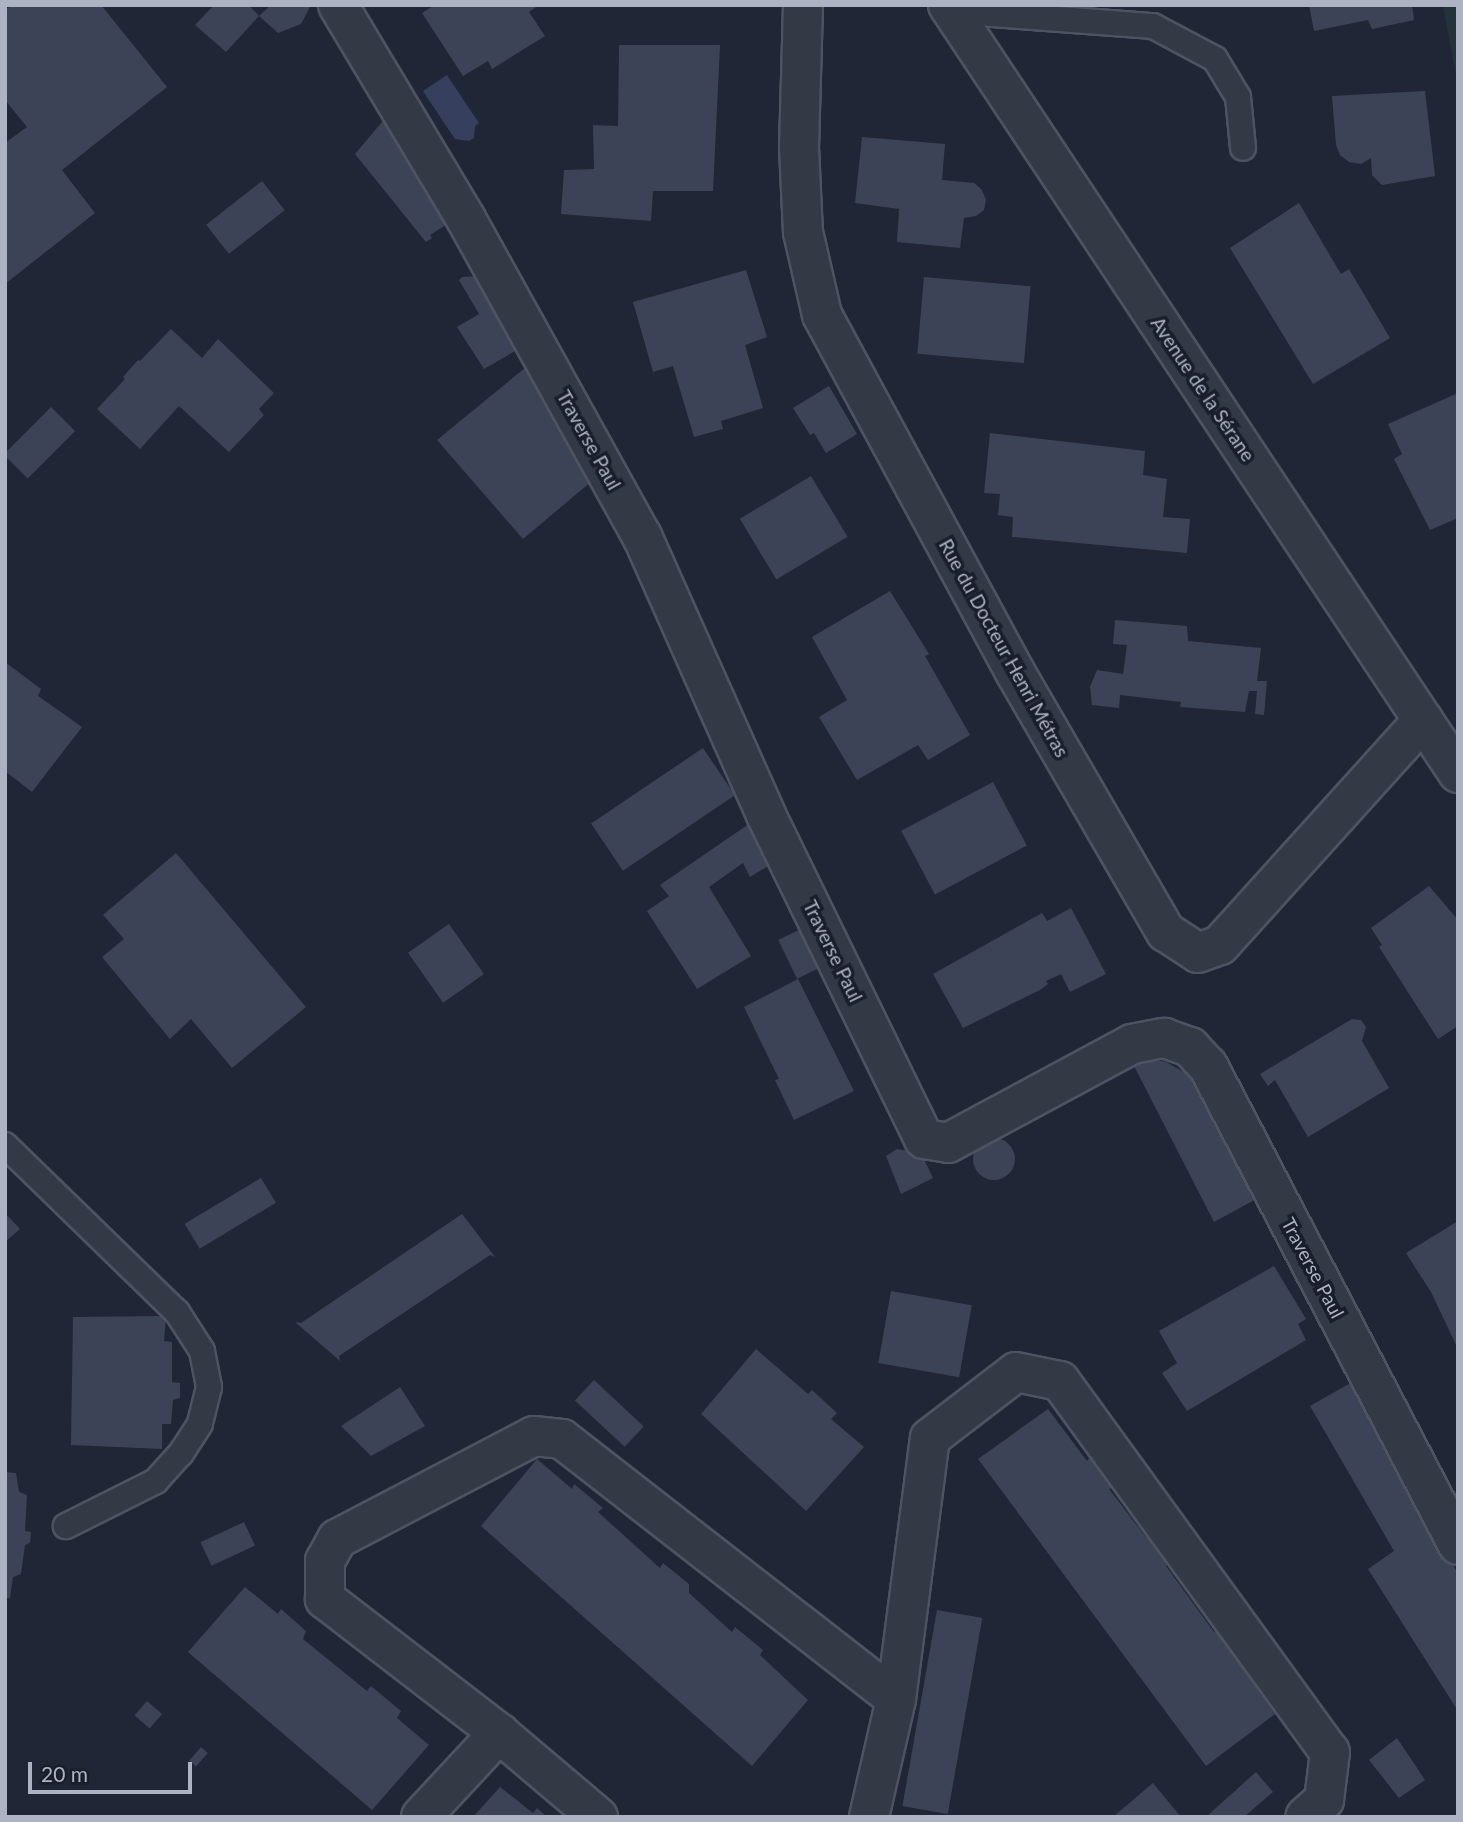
<!DOCTYPE html>
<html>
<head>
<meta charset="utf-8">
<style>
  body { margin:0 }
  #map { position:relative; width:1463px; height:1822px; overflow:hidden; background:#212636; font-family:Lato,sans-serif }
  div>[style] { position:absolute }
  .green>* { inset:0; background:#243338 }
  .water>* { inset:0; background:#36405e }
  .building>* { inset:0; background:#3d4356; transform-origin:0 0 }
  .round { border-radius:50% }
  .roads { filter:drop-shadow(2px 0 #4f5361) drop-shadow(-2px 0 #4f5361) drop-shadow(0 2px #4f5361) drop-shadow(0 -2px #4f5361) }
  .lane>* { height:24px; margin:-12px; padding:0 12px; transform-origin:12px; border-radius:12px; background:#343946 }
  .street>* { height:38px; margin:-19px; padding:0 19px; transform-origin:19px; border-radius:19px; background:#343946 }
  span { translate:-50% -50%; white-space:nowrap; text-align:center; line-height:1.15; -webkit-text-stroke:7px #1a1e2b; paint-order:stroke }
  .street-label { font-size:19px; color:#aeb3c3 }
  .frame { position:absolute; inset:0; border:7px solid #aeb3c3; pointer-events:none }
  .scale { position:absolute; left:28px; top:1762px; width:164px; height:32px; box-sizing:border-box; border:4px solid #aeb3c3; border-top:0; padding-left:9px; font-size:21px; line-height:24px; white-space:nowrap; color:#aeb3c3; -webkit-text-stroke:5px #1a1e2b; paint-order:stroke }
</style>
</head>
<body>
<div id="map">
  <div class="green">
    <i style="clip-path:polygon(1443px 5px,1458px 5px,1458px 87px)"></i>
  </div>
  <div class="water">
    <i style="clip-path:polygon(447px 75px,479px 123px,475px 126px,474px 138px,469px 141px,455px 139px,423px 91px)"></i>
  </div>
  <div class="building">
    <i style="clip-path:polygon(12px 5px,101px 5px,167px 87px,62px 170px,95px 213px,5px 284px,5px 143px,27px 127px,5px 100px,5px 10px)"></i>
    <i style="clip-path:polygon(214px 5px,249px 5px,259px 16px,226px 52px,195px 25px)"></i>
    <i style="clip-path:polygon(271px 5px,311px 5px,301px 24px,278px 33px,259px 16px)"></i>
    <i style="clip-path:polygon(435px 5px,539px 5px,529px 12px,545px 36px,492px 69px,488px 61px,463px 76px,422px 13px)"></i>
    <i style="clip-path:polygon(1309px 5px,1412px 5px,1414px 20px,1372px 29px,1368px 20px,1314px 31px)"></i>
    <i style="clip-path:polygon(619px 45px,720px 45px,713px 191px,653px 191px,651px 221px,561px 214px,564px 170px,594px 169px,593px 125px,618px 126px)"></i>
    <i style="clip-path:polygon(1425px 91px,1435px 176px,1382px 185px,1372px 175px,1371px 158px,1361px 164px,1349px 162px,1340px 155px,1336px 145px,1332px 96px)"></i>
    <i style="clip-path:polygon(387px 116px,449px 223px,430px 235px,432px 238px,426px 242px,355px 154px)"></i>
    <i style="clip-path:polygon(862px 137px,945px 144px,942px 180px,974px 183px,982px 190px,986px 200px,984px 210px,976px 216px,964px 218px,960px 248px,897px 242px,899px 209px,855px 203px)"></i>
    <i style="left:262px;top:181px;width:37px;height:71px;rotate:52deg"></i>
    <i style="clip-path:polygon(1299px 203px,1341px 274px,1349px 269px,1390px 338px,1313px 384px,1230px 248px)"></i>
    <i style="clip-path:polygon(746px 270px,767px 337px,745px 345px,763px 408px,721px 421px,723px 429px,694px 437px,673px 366px,653px 372px,633px 302px)"></i>
    <i style="clip-path:polygon(480px 276px,522px 347px,484px 369px,457px 327px,479px 314px,459px 280px,462px 277px)"></i>
    <i style="left:924px;top:277px;width:107px;height:77px;rotate:5deg"></i>
    <i style="clip-path:polygon(171px 329px,202px 358px,218px 339px,274px 393px,259px 409px,264px 415px,229px 452px,179px 406px,140px 449px,97px 409px,125px 379px,123px 377px,138px 360px,140px 361px)"></i>
    <i style="clip-path:polygon(537px 358px,599px 475px,523px 539px,437px 440px)"></i>
    <i style="clip-path:polygon(829px 386px,857px 434px,826px 453px,814px 433px,810px 435px,793px 408px)"></i>
    <i style="clip-path:polygon(1458px 393px,1458px 518px,1430px 530px,1394px 459px,1402px 454px,1388px 424px)"></i>
    <i style="left:51px;top:407px;width:34px;height:67px;rotate:45deg"></i>
    <i style="clip-path:polygon(990px 433px,1145px 451px,1143px 475px,1167px 479px,1163px 517px,1190px 519px,1187px 553px,1012px 537px,1013px 517px,998px 515px,1000px 494px,984px 493px)"></i>
    <i style="left:811px;top:476px;width:71px;height:83px;rotate:59deg"></i>
    <i style="clip-path:polygon(890px 591px,929px 654px,925px 656px,970px 735px,928px 760px,918px 745px,857px 780px,819px 717px,847px 700px,812px 637px)"></i>
    <i style="clip-path:polygon(1115px 620px,1187px 626px,1188px 641px,1261px 648px,1257px 681px,1267px 681px,1264px 715px,1255px 714px,1257px 691px,1249px 691px,1245px 712px,1180px 707px,1181px 702px,1120px 695px,1119px 708px,1092px 705px,1090px 687px,1097px 670px,1123px 674px,1127px 645px,1113px 644px)"></i>
    <i style="clip-path:polygon(5px 662px,41px 689px,38px 696px,82px 727px,32px 792px,5px 771px)"></i>
    <i style="left:703px;top:748px;width:57px;height:135px;rotate:56deg"></i>
    <i style="left:993px;top:782px;width:72px;height:104px;rotate:62deg"></i>
    <i style="clip-path:polygon(759px 817px,780px 859px,750px 877px,743px 863px,709px 887px,751px 956px,697px 989px,647px 911px,669px 896px,660px 885px)"></i>
    <i style="clip-path:polygon(176px 853px,306px 1007px,232px 1068px,191px 1019px,170px 1039px,102px 957px,124px 939px,103px 915px)"></i>
    <i style="clip-path:polygon(1429px 886px,1458px 920px,1458px 1026px,1438px 1039px,1379px 947px,1382px 945px,1371px 928px)"></i>
    <i style="clip-path:polygon(1071px 908px,1106px 974px,1070px 992px,1061px 974px,1046px 981px,1048px 984px,1040px 990px,963px 1028px,933px 974px,1042px 913px,1047px 921px)"></i>
    <i style="left:449px;top:924px;width:61px;height:50px;rotate:55deg"></i>
    <i style="left:807px;top:926px;width:43px;height:32px;rotate:64deg"></i>
    <i style="clip-path:polygon(798px 979px,854px 1091px,794px 1120px,775px 1080px,779px 1079px,744px 1007px)"></i>
    <i style="clip-path:polygon(1352px 1019px,1361px 1020px,1366px 1027px,1362px 1041px,1389px 1088px,1308px 1137px,1275px 1080px,1268px 1086px,1260px 1074px)"></i>
    <i style="clip-path:polygon(1140px 1056px,1166px 1062px,1198px 1080px,1260px 1197px,1214px 1222px,1131px 1060px)"></i>
    <i class="round" style="left:973px;top:1138px;width:42px;height:42px"></i>
    <i style="clip-path:polygon(897px 1149px,921px 1153px,933px 1178px,901px 1194px,886px 1156px)"></i>
    <i style="left:261px;top:1178px;width:29px;height:89px;rotate:59deg"></i>
    <i style="clip-path:polygon(5px 1213px,20px 1229px,5px 1242px)"></i>
    <i style="clip-path:polygon(462px 1214px,495px 1257px,490px 1255px,339px 1356px,340px 1361px,295px 1322px,301px 1323px)"></i>
    <i style="clip-path:polygon(1458px 1221px,1458px 1349px,1431px 1292px,1406px 1253px)"></i>
    <i style="clip-path:polygon(1274px 1266px,1306px 1319px,1298px 1324px,1306px 1340px,1187px 1411px,1162px 1373px,1177px 1363px,1159px 1331px)"></i>
    <i style="left:891px;top:1291px;width:82px;height:73px;rotate:10deg"></i>
    <i style="clip-path:polygon(166px 1316px,164px 1341px,172px 1342px,172px 1382px,180px 1383px,180px 1398px,173px 1400px,171px 1424px,162px 1424px,162px 1449px,71px 1445px,73px 1317px)"></i>
    <i style="clip-path:polygon(756px 1349px,808px 1394px,812px 1390px,837px 1413px,831px 1419px,864px 1447px,806px 1511px,701px 1414px)"></i>
    <i style="left:594px;top:1380px;width:68px;height:28px;rotate:43deg"></i>
    <i style="clip-path:polygon(1354px 1381px,1458px 1574px,1458px 1711px,1368px 1569px,1394px 1551px,1310px 1406px)"></i>
    <i style="clip-path:polygon(400px 1387px,425px 1426px,371px 1456px,341px 1426px)"></i>
    <i style="clip-path:polygon(1048px 1409px,1087px 1461px,1091px 1456px,1115px 1487px,1109px 1489px,1146px 1537px,1150px 1533px,1171px 1562px,1166px 1566px,1214px 1632px,1220px 1628px,1241px 1656px,1238px 1662px,1275px 1714px,1206px 1766px,978px 1459px)"></i>
    <i style="clip-path:polygon(537px 1459px,572px 1489px,574px 1484px,603px 1508px,598px 1512px,660px 1568px,663px 1563px,689px 1584px,689px 1593px,732px 1632px,735px 1627px,763px 1650px,760px 1655px,808px 1700px,752px 1766px,481px 1526px)"></i>
    <i style="clip-path:polygon(5px 1472px,16px 1473px,19px 1492px,27px 1495px,25px 1531px,31px 1532px,30px 1543px,25px 1545px,21px 1574px,13px 1577px,10px 1598px,5px 1598px)"></i>
    <i style="left:244px;top:1522px;width:26px;height:48px;rotate:65deg"></i>
    <i style="clip-path:polygon(245px 1587px,278px 1614px,281px 1609px,306px 1631px,303px 1639px,367px 1691px,371px 1686px,401px 1711px,397px 1718px,429px 1745px,372px 1810px,188px 1652px)"></i>
    <i style="left:937px;top:1610px;width:46px;height:199px;rotate:10deg"></i>
    <i style="left:147px;top:1701px;width:20px;height:19px;rotate:41deg"></i>
    <i style="clip-path:polygon(1397px 1738px,1425px 1780px,1399px 1798px,1369px 1760px)"></i>
    <i style="left:201px;top:1747px;width:9px;height:18px;rotate:41deg"></i>
    <i style="clip-path:polygon(1256px 1772px,1273px 1792px,1244px 1817px,1206px 1817px)"></i>
    <i style="clip-path:polygon(1153px 1783px,1181px 1817px,1113px 1817px)"></i>
    <i style="clip-path:polygon(500px 1787px,533px 1813px,537px 1808px,547px 1817px,473px 1817px)"></i>
  </div>
  <div class="roads">
    <div class="lane">
      <i style="left:952px;top:11px;width:202px;rotate:4.3deg"></i>
      <i style="left:1153px;top:26px;width:70px;rotate:28deg"></i>
      <i style="left:1215px;top:59px;width:44px;rotate:58.8deg"></i>
      <i style="left:1238px;top:97px;width:51px;rotate:84.4deg"></i>
      <i style="left:5px;top:1145px;width:240px;rotate:44.2deg"></i>
      <i style="left:177px;top:1312px;width:46px;rotate:57.3deg"></i>
      <i style="left:202px;top:1351px;width:37px;rotate:79deg"></i>
      <i style="left:209px;top:1387px;width:38px;rotate:104deg"></i>
      <i style="left:200px;top:1424px;width:35px;rotate:123deg"></i>
      <i style="left:181px;top:1453px;width:38px;rotate:132deg"></i>
      <i style="left:156px;top:1481px;width:101px;rotate:153.4deg"></i>
    </div>
    <div class="street">
      <i style="left:338px;top:5px;width:249px;rotate:59.1deg"></i>
      <i style="left:466px;top:219px;width:363px;rotate:61deg"></i>
      <i style="left:642px;top:536px;width:305px;rotate:66deg"></i>
      <i style="left:766px;top:815px;width:360px;rotate:64deg"></i>
      <i style="left:924px;top:1139px;width:24px;rotate:9deg"></i>
      <i style="left:948px;top:1143px;width:209px;rotate:-28.3deg"></i>
      <i style="left:1132px;top:1044px;width:33px;rotate:-11deg"></i>
      <i style="left:1164px;top:1038px;width:28px;rotate:19deg"></i>
      <i style="left:1190px;top:1047px;width:26px;rotate:47deg"></i>
      <i style="left:1208px;top:1066px;width:540px;rotate:62.44deg"></i>
      <i style="left:803px;top:5px;width:143px;rotate:91.6deg"></i>
      <i style="left:799px;top:148px;width:84px;rotate:87.3deg"></i>
      <i style="left:803px;top:232px;width:85px;rotate:77.1deg"></i>
      <i style="left:822px;top:315px;width:406px;rotate:61.6deg"></i>
      <i style="left:1015px;top:672px;width:301px;rotate:59.9deg"></i>
      <i style="left:1166px;top:932px;width:38px;rotate:33deg"></i>
      <i style="left:1198px;top:953px;width:23px;rotate:-20deg"></i>
      <i style="left:1220px;top:945px;width:303px;rotate:-47.9deg"></i>
      <i style="left:948px;top:5px;width:922px;rotate:56.41deg"></i>
      <i style="left:421px;top:1817px;width:115px;rotate:-47.1deg"></i>
      <i style="left:598px;top:1817px;width:130px;rotate:-139.7deg"></i>
      <i style="left:499px;top:1733px;width:220px;rotate:-142.4deg"></i>
      <i style="left:325px;top:1599px;width:38px;rotate:-90deg"></i>
      <i style="left:325px;top:1561px;width:25px;rotate:-61deg"></i>
      <i style="left:337px;top:1539px;width:222px;rotate:-27.6deg"></i>
      <i style="left:534px;top:1436px;width:28px;rotate:6deg"></i>
      <i style="left:562px;top:1439px;width:423px;rotate:37.9deg"></i>
      <i style="left:869px;top:1817px;width:121px;rotate:-77.1deg"></i>
      <i style="left:896px;top:1699px;width:263px;rotate:-82.6deg"></i>
      <i style="left:930px;top:1438px;width:108px;rotate:-37.5deg"></i>
      <i style="left:1016px;top:1372px;width:45px;rotate:11.6deg"></i>
      <i style="left:1060px;top:1381px;width:459px;rotate:54deg"></i>
      <i style="left:1330px;top:1752px;width:48px;rotate:97.1deg"></i>
      <i style="left:1324px;top:1800px;width:25px;rotate:138deg"></i>
    </div>
  </div>
  <div class="street-label">
    <span style="left:1203px;top:389px;rotate:56deg">Avenue de la Sérane</span>
    <span style="left:589px;top:440px;rotate:61deg">Traverse Paul</span>
    <span style="left:1004px;top:648px;rotate:61deg">Rue du Docteur Henri Métras</span>
    <span style="left:833px;top:951px;rotate:64deg">Traverse Paul</span>
    <span style="left:1313px;top:1268px;rotate:62deg">Traverse Paul</span>
  </div>
  <div class="frame"></div>
  <div class="scale">20 m</div>
</div>
</body>
</html>
